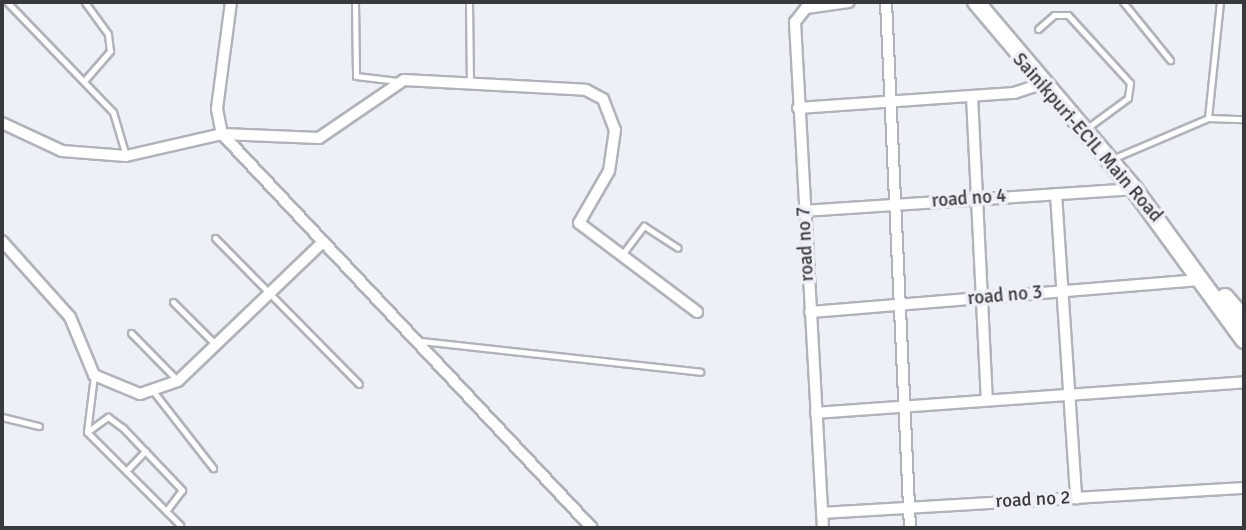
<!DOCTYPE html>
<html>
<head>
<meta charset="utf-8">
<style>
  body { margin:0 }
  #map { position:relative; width:1246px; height:530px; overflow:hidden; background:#edf0f7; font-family:Signika,sans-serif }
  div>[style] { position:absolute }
  .roads { filter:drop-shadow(2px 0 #b0b3b9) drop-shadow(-2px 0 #b0b3b9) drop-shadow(0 2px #b0b3b9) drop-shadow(0 -2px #b0b3b9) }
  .lane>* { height:5px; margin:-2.5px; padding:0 2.5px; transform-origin:2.5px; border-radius:2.5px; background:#fff }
  .street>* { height:10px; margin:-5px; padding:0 5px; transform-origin:5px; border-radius:5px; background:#fff }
  .secondary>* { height:16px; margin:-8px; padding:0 8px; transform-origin:8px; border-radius:8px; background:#fff }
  span { translate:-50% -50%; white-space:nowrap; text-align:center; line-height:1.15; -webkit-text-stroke:7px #edf0f7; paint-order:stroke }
  .street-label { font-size:19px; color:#38393c }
  .frame { position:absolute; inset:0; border:4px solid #38393c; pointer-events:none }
</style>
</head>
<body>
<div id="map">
  <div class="roads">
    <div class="lane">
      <i style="left:7px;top:2px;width:153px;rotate:46.1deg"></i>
      <i style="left:113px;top:112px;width:46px;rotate:73.5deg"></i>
      <i style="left:355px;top:2px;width:74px;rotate:89.2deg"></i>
      <i style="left:356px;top:76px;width:42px;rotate:6.8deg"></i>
      <i style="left:469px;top:2px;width:79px;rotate:89.3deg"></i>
      <i style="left:1123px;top:2px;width:75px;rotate:51deg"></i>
      <i style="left:1038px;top:29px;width:21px;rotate:-41deg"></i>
      <i style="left:1054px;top:15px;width:14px"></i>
      <i style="left:1068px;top:15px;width:92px;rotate:47.6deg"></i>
      <i style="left:1130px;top:83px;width:15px;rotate:98deg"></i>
      <i style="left:1128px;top:98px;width:52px;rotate:143.6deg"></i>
      <i style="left:84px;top:81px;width:40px;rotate:-49deg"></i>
      <i style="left:110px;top:51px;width:17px;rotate:-97deg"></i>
      <i style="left:108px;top:34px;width:39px;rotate:-126deg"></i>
      <i style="left:1208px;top:118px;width:117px;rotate:-84.1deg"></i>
      <i style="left:1112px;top:159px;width:104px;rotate:-23.1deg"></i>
      <i style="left:1208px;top:118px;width:36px;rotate:2deg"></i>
      <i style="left:215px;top:238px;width:205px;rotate:45.4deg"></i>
      <i style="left:621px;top:256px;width:38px;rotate:-53deg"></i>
      <i style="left:644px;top:226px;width:40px;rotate:32.9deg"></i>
      <i style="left:173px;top:302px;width:61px;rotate:45deg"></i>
      <i style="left:131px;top:333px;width:67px;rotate:45.6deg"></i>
      <i style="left:421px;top:341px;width:281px;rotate:6.3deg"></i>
      <i style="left:94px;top:375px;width:57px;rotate:97deg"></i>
      <i style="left:87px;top:432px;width:132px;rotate:45deg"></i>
      <i style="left:153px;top:391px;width:98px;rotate:52.1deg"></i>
      <i style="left:2px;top:417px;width:38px;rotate:14deg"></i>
      <i style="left:87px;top:432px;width:26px;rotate:-36deg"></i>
      <i style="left:108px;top:417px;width:19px;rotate:36deg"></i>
      <i style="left:123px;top:428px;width:86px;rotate:46.4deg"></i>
      <i style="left:182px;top:490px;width:26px;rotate:127deg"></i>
      <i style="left:126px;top:471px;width:28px;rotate:-46deg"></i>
    </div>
    <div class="street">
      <i style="left:231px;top:2px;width:108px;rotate:97.5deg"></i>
      <i style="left:217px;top:109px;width:25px;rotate:79deg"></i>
      <i style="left:222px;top:134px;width:540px;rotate:46.8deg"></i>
      <i style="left:886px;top:2px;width:527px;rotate:87.39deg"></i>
      <i style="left:972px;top:96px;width:304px;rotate:87.2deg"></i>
      <i style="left:798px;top:108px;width:217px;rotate:-4deg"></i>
      <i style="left:1014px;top:93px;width:28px;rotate:-18deg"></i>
      <i style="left:2px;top:123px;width:66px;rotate:25deg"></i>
      <i style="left:62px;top:151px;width:64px;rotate:4.5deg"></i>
      <i style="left:126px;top:156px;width:98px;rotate:-12.9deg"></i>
      <i style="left:222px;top:134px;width:97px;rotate:2.4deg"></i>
      <i style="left:319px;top:138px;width:103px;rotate:-34.3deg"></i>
      <i style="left:404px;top:80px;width:182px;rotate:3.1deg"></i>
      <i style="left:586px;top:90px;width:19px;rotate:28deg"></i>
      <i style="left:603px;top:99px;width:33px;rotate:69deg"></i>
      <i style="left:615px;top:130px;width:41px;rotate:98.3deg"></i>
      <i style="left:609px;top:171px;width:60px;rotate:120deg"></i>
      <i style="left:579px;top:223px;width:148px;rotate:37deg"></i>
      <i style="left:1056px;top:194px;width:305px;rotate:86.2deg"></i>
      <i style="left:804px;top:211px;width:331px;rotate:-3.8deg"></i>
      <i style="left:2px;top:241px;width:102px;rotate:48.2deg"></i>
      <i style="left:70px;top:317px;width:63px;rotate:67.5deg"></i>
      <i style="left:94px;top:375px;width:50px;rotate:22.4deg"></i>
      <i style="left:140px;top:394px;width:40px;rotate:-18.9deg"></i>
      <i style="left:178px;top:381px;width:199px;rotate:-43.8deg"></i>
      <i style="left:810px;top:312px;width:392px;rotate:-4.7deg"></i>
      <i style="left:816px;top:413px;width:429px;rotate:-4.1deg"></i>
      <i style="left:822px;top:513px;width:423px;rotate:-3.4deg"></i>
      <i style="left:823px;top:528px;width:507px;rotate:-93.17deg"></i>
      <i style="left:795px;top:22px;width:18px;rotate:-52deg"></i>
      <i style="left:806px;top:8px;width:43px;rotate:-7.9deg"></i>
    </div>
    <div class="secondary">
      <i style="left:976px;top:2px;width:245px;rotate:49.8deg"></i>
      <i style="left:1134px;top:189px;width:187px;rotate:53.9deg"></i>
      <i style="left:1225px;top:297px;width:29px;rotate:49deg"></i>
    </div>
  </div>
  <div class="street-label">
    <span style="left:1087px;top:138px;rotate:49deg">Sainikpuri-ECIL Main Road</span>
    <span style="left:969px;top:199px;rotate:-4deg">road no 4</span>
    <span style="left:806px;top:244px;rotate:-93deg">road no 7</span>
    <span style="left:1005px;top:296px;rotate:-5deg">road no 3</span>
    <span style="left:1033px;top:500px;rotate:-3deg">road no 2</span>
  </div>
  <div class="frame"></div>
</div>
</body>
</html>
